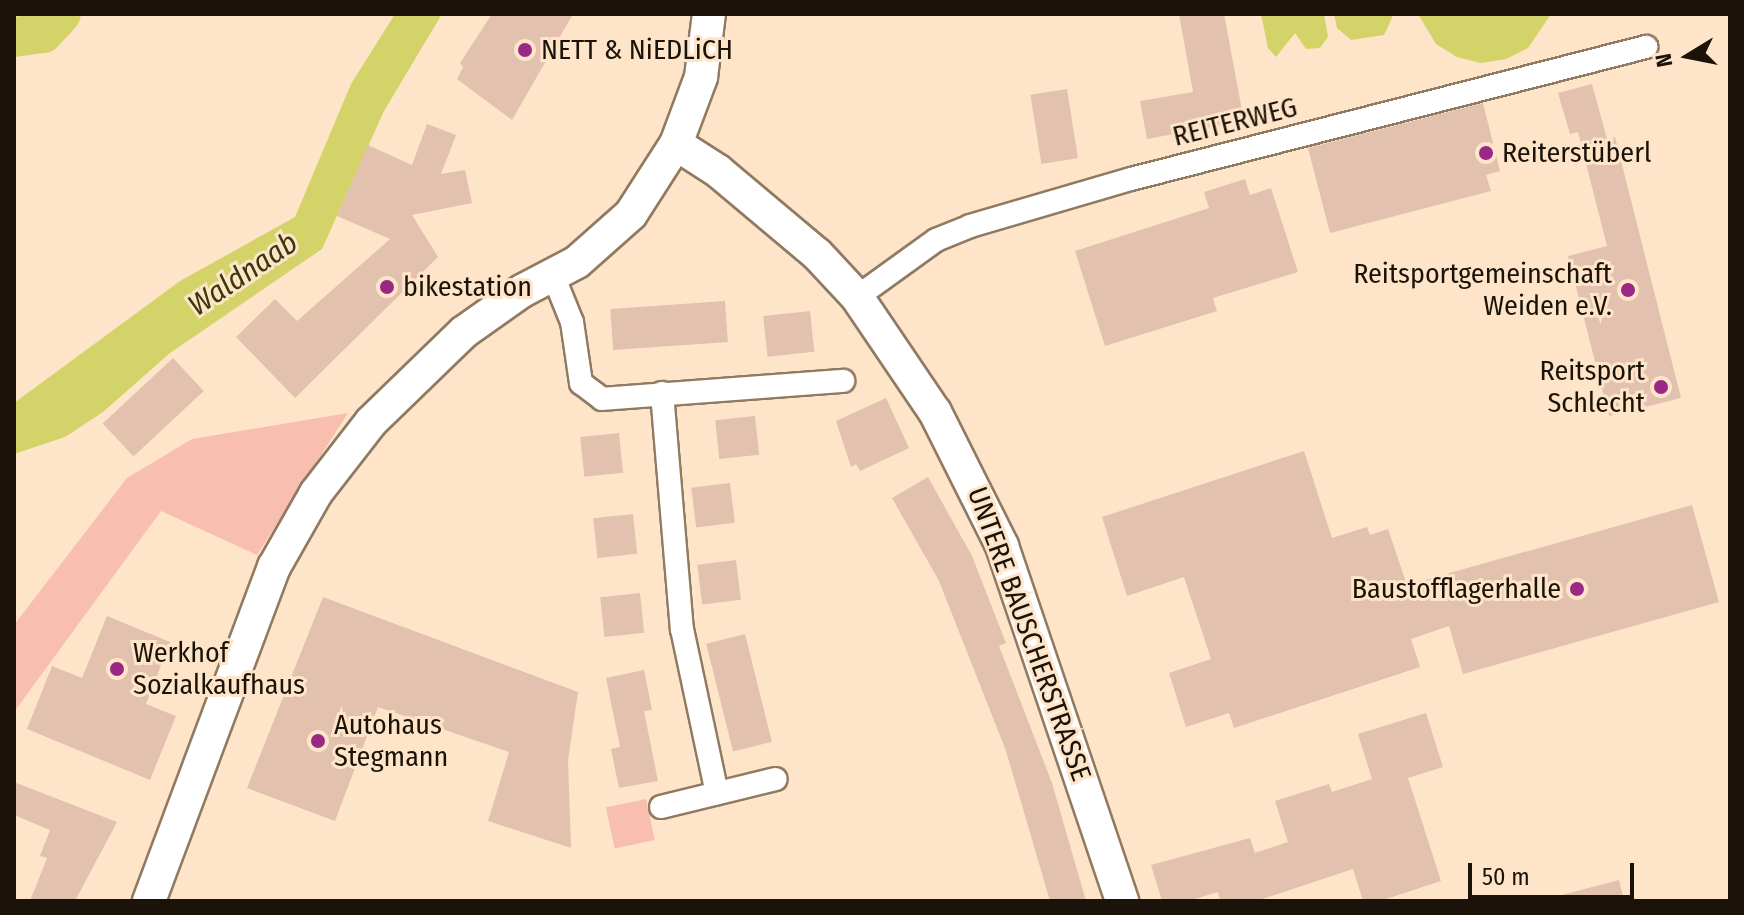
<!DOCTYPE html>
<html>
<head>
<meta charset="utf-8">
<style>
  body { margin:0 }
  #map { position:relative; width:1744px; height:915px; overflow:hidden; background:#fee5c9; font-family:"Fira Sans Condensed",sans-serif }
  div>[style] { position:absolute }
  .green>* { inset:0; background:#f8beb0; transform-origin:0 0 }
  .water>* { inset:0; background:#d4d369 }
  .river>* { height:40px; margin:-20px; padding:0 20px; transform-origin:20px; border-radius:20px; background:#d4d369 }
  .building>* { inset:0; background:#e2c1ae; transform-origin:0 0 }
  .roads { filter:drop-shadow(2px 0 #907a61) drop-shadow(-2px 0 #907a61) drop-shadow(0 2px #907a61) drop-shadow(0 -2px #907a61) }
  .street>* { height:22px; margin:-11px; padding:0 11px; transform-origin:11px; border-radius:11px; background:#fff }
  .secondary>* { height:32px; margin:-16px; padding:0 16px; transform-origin:16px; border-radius:16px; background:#fff }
  .dots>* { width:22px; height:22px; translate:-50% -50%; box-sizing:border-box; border:4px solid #fee5c9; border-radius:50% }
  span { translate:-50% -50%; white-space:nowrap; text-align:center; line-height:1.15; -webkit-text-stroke:6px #fee5c9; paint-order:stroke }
  .poi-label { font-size:28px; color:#1b1309 }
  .left { translate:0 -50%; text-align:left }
  .right { translate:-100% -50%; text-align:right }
  .street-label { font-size:28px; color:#1b1309 }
  .water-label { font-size:30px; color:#39390b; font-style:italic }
  .frame { position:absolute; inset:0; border:16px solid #1b1309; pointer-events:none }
  .north { position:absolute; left:1648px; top:16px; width:80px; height:80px; -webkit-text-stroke:6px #fee5c9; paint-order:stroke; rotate:260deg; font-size:22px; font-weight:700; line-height:32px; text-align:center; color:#1b1309 }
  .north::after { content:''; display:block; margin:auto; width:28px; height:36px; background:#1b1309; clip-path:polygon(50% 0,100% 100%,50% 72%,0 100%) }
  .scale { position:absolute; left:1468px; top:863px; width:166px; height:36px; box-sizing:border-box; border:4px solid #1b1309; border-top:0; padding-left:10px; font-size:24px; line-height:28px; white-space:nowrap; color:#1b1309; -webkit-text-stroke:6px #fee5c9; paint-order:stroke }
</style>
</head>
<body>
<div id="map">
  <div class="green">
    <i style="clip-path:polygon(348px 413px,257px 555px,161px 511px,14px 712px,14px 625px,127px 478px,192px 439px)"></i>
    <i style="left:646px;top:799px;width:42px;height:41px;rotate:78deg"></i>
  </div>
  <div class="water">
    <i style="clip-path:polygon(395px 14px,442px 14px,384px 111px,322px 249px,170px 353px,103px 412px,65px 437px,14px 454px,14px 403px,180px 281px,295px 217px,351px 84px)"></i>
    <i style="clip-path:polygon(1261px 14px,1324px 14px,1328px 37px,1320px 48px,1306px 49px,1295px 33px,1276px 57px,1268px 48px)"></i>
    <i style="clip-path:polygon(1334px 14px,1392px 14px,1392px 18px,1384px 35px,1351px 40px,1337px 28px)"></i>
    <i style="clip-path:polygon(1418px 14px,1551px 14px,1528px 48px,1506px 59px,1481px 63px,1457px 57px,1436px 44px)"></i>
  </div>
  <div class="river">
    <i style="left:14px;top:37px;width:29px;rotate:-8deg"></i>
    <i style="left:43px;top:33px;width:26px;rotate:-47deg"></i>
  </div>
  <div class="building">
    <i style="clip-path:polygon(492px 14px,573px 14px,512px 120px,457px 79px,463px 67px,460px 63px)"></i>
    <i style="clip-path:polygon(1179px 14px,1224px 14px,1244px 121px,1147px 139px,1140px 101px,1193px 92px)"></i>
    <i style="clip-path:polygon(1592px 84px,1607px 139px,1615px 137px,1681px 398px,1609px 416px,1568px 256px,1607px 246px,1578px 132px,1570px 134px,1558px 93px)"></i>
    <i style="left:1067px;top:89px;width:70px;height:37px;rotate:81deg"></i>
    <i style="clip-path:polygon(1483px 103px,1500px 171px,1486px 175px,1491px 191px,1330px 233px,1308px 148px)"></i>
    <i style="clip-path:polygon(427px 124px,456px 135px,441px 174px,465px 170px,472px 203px,412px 215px,438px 257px,295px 398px,236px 337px,275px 299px,297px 321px,390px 239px,337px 216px,368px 145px,412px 165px)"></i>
    <i style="clip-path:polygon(1245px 179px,1250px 195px,1271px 188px,1298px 272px,1213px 298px,1217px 311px,1105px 346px,1075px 251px,1209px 208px,1204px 192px)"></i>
    <i style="left:725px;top:301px;width:41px;height:115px;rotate:86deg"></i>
    <i style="left:810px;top:311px;width:41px;height:47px;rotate:84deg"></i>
    <i style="left:173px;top:358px;width:45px;height:96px;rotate:47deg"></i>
    <i style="clip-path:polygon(886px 398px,909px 448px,860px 471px,856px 464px,851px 467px,836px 421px)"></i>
    <i style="left:755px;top:416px;width:39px;height:40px;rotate:84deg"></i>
    <i style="left:619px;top:433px;width:40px;height:39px;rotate:84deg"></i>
    <i style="clip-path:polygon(1304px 451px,1332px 538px,1367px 527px,1370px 535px,1388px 529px,1407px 585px,1692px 505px,1719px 602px,1463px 674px,1449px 626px,1411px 639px,1420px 667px,1234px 728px,1229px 713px,1186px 727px,1169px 673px,1211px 659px,1184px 577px,1127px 596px,1102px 517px)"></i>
    <i style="clip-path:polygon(928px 477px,972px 556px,1006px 643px,999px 646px,1052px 783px,1086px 901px,1050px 901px,1006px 751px,939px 581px,892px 498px)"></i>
    <i style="left:730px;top:483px;width:40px;height:39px;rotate:83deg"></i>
    <i style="left:633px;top:514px;width:40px;height:40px;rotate:84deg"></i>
    <i style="left:736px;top:560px;width:40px;height:39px;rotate:83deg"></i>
    <i style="left:640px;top:593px;width:40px;height:40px;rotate:84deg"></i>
    <i style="clip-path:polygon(323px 597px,578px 692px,568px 760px,571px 848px,488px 821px,509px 752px,378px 707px,335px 821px,247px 788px)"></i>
    <i style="clip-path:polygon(107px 616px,170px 642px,146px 704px,176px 716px,150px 780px,27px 729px,52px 666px,82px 678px)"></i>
    <i style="left:745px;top:634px;width:111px;height:40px;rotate:76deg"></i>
    <i style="clip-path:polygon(644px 670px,652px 710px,644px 711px,658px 781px,619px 788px,611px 749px,620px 747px,606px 678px)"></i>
    <i style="clip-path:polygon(1426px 713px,1443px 767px,1408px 778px,1441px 881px,1380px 901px,1363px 901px,1353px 869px,1256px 901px,1220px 901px,1218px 892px,1188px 901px,1162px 901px,1151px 865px,1250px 838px,1255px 853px,1288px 842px,1275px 801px,1329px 784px,1332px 792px,1372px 779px,1358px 734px)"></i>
    <i style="clip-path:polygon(14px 782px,117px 822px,75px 901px,30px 901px,47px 858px,40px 856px,50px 830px,14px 815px)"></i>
    <i style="clip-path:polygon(1619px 880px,1624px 901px,1562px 901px,1562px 895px)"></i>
  </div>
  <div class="roads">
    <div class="street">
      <i style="left:553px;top:275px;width:51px;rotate:68deg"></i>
      <i style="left:572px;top:322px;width:62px;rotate:81.6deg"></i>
      <i style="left:581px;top:383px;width:26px;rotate:37deg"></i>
      <i style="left:602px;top:399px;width:242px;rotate:-4.3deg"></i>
      <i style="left:857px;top:297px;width:97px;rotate:-35.8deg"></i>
      <i style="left:936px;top:240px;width:37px;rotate:-22deg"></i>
      <i style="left:970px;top:226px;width:168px;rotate:-16.3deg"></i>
      <i style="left:1131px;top:179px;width:532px;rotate:-14.38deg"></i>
      <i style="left:662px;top:393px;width:237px;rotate:85.2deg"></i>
      <i style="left:682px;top:629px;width:168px;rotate:78deg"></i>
      <i style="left:661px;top:807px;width:118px;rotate:-13.7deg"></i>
    </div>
    <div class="secondary">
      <i style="left:676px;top:144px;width:50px;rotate:32.7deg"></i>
      <i style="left:718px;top:171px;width:129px;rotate:40deg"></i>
      <i style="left:817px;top:254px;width:59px;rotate:47.1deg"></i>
      <i style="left:857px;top:297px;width:139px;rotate:55.9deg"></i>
      <i style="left:935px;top:412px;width:150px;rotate:63.4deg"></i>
      <i style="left:1002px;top:546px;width:375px;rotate:71.3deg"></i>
      <i style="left:149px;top:901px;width:357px;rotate:-69.5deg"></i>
      <i style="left:274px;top:567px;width:85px;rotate:-60.4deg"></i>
      <i style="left:316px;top:493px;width:90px;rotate:-52.2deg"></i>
      <i style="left:371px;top:422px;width:129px;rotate:-44.1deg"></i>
      <i style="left:464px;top:332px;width:71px;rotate:-35.3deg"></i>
      <i style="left:522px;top:291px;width:62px;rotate:-27.8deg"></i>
      <i style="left:577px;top:262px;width:72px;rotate:-41.6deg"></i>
      <i style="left:631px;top:214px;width:83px;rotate:-57.3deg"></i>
      <i style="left:676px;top:144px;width:72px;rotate:-69.5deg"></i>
      <i style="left:701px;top:77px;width:64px;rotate:-82.8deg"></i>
    </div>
  </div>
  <div class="dots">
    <i style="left:525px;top:50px;background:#9a2885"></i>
    <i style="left:1486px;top:153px;background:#9a2885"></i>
    <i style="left:387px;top:287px;background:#9a2885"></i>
    <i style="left:1628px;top:290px;background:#9a2885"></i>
    <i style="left:1661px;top:387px;background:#9a2885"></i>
    <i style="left:1577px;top:589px;background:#9a2885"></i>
    <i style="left:117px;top:669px;background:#9a2885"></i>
    <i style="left:318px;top:741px;background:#9a2885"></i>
  </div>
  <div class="poi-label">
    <span class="left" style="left:541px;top:50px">NETT &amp; NiEDLiCH</span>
    <span class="left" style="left:1502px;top:153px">Reiterstüberl</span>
    <span class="right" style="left:1612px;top:290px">Reitsportgemeinschaft<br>Weiden e.V.</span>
    <span class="left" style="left:403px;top:287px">bikestation</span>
    <span class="right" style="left:1645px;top:387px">Reitsport<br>Schlecht</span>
    <span class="right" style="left:1561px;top:589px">Baustofflagerhalle</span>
    <span class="left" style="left:133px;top:669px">Werkhof<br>Sozialkaufhaus</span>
    <span class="left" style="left:334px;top:741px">Autohaus<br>Stegmann</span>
  </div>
  <div class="street-label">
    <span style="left:1235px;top:122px;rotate:-14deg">REITERWEG</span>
    <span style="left:1029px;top:634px;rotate:70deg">UNTERE BAUSCHERSTRASSE</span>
  </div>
  <div class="water-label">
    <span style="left:243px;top:274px;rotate:-34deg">Waldnaab</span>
  </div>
  <div class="frame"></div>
  <div class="north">N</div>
  <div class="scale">50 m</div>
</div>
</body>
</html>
